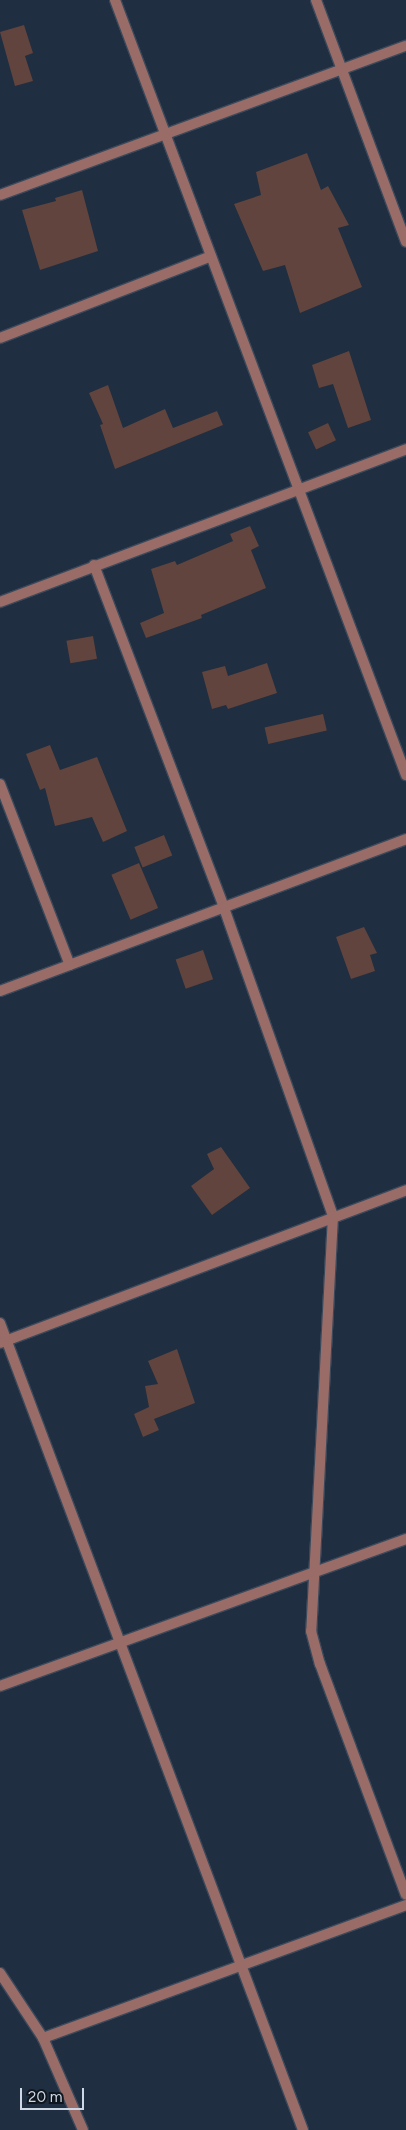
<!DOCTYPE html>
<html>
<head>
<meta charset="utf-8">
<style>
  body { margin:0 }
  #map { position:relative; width:406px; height:2130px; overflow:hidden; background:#1f2e41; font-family:Figtree,sans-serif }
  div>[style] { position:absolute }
  .building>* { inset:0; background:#60443d; transform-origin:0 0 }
  .roads { filter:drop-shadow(1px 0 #3b495b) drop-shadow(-1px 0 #3b495b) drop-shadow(0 1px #3b495b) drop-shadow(0 -1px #3b495b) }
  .street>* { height:10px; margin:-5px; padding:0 5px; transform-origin:5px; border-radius:5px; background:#996c67 }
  span { translate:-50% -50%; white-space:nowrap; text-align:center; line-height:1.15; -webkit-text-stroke:4px #0f161e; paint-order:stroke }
  .scale { position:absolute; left:20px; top:2088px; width:64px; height:22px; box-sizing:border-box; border:2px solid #ced8e4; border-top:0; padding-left:6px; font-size:15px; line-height:18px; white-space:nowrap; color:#ced8e4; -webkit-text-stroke:4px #0f161e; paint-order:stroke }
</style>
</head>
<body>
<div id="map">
  <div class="building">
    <i style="clip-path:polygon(24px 25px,33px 53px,25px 56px,33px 81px,15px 86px,0 32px)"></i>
    <i style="clip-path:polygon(307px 153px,321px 190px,328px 186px,349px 225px,338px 228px,362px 287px,300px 313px,285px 265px,263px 271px,234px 204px,261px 195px,256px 172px)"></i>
    <i style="clip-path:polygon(82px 190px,98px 251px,40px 270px,22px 210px,56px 201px,55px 198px)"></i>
    <i style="clip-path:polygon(349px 351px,371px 420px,348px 428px,333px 384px,319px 388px,312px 365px)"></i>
    <i style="clip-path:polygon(108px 385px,123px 428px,165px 409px,173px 428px,217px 411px,223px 425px,115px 469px,100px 425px,103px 424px,89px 393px)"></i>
    <i style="left:328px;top:423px;width:19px;height:22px;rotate:65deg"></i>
    <i style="clip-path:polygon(250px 526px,259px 546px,251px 550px,266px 588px,201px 615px,202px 618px,146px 638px,140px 623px,164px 613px,151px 569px,175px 561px,177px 565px,233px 541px,230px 534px)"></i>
    <i style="left:93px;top:636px;width:23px;height:27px;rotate:80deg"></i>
    <i style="clip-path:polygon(267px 663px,277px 693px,228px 709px,226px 705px,212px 709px,202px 672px,225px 666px,228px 676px)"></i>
    <i style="left:323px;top:714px;width:17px;height:60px;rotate:77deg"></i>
    <i style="clip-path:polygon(50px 745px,60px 770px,97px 757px,127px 831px,103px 842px,92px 817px,55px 826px,45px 788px,40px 790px,26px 754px)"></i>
    <i style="left:164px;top:835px;width:22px;height:32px;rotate:68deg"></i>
    <i style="left:139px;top:863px;width:49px;height:30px;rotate:67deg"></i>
    <i style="clip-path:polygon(364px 927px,377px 953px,370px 955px,375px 971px,351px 979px,336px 937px)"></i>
    <i style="left:203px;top:950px;width:31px;height:29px;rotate:71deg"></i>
    <i style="clip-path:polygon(221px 1147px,250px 1188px,212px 1215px,191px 1186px,214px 1169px,207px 1154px)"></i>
    <i style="clip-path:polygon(177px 1349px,195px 1403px,154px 1419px,159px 1430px,143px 1437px,134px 1414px,149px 1407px,145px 1386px,158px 1384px,148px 1361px)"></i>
  </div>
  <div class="roads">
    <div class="street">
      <i style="left:115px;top:0;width:828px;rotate:69.42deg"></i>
      <i style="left:316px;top:0;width:258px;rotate:69.6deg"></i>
      <i style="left:0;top:195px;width:432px;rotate:-20.2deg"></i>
      <i style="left:0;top:338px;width:226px;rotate:-21.2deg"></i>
      <i style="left:94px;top:565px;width:367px;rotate:69.2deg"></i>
      <i style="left:224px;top:908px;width:327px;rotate:70.5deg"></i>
      <i style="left:333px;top:1216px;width:416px;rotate:93deg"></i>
      <i style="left:311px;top:1631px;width:34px;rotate:75deg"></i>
      <i style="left:320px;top:1664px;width:246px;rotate:69.6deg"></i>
      <i style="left:0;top:602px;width:434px;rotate:-20.6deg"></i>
      <i style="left:0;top:784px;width:194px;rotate:68.9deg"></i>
      <i style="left:0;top:991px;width:434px;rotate:-20.5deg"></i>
      <i style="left:0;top:1323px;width:862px;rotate:69.42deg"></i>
      <i style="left:0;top:1343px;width:434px;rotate:-20.6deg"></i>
      <i style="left:0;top:1686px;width:432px;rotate:-19.9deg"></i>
      <i style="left:0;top:1973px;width:78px;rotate:56.5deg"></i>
      <i style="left:43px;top:2038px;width:100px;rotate:66.5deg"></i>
      <i style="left:43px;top:2038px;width:387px;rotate:-20.1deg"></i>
    </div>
  </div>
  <div class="scale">20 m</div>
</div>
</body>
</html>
